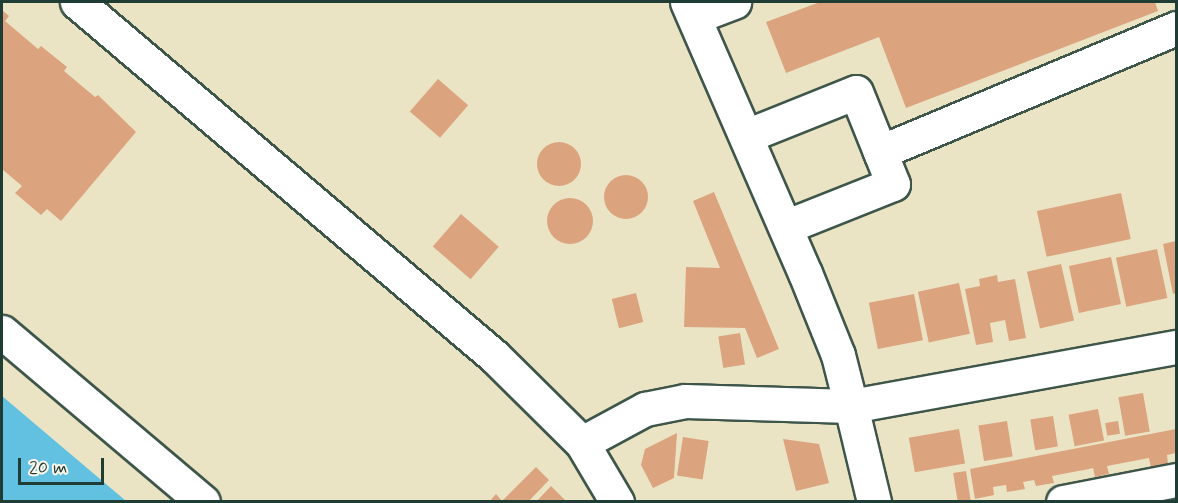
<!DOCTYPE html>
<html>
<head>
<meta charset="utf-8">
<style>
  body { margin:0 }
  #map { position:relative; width:1178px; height:503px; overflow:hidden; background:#ebe4c4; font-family:Mynerve,sans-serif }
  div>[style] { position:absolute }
  .water>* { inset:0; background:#62c0e0 }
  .building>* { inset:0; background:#dba47f; transform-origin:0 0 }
  .round { border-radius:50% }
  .roads { filter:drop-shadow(2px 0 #3e564a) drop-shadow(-2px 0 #3e564a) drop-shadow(0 2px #3e564a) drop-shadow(0 -2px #3e564a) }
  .minor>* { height:33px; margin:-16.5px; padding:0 16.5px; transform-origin:16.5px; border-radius:16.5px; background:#fff }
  span { translate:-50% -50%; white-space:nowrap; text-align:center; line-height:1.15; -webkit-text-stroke:5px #fbf7ec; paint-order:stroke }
  .frame { position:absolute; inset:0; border:3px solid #1f3d34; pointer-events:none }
  .scale { position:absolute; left:18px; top:458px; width:86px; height:27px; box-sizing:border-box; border:3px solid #1f3d34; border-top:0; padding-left:8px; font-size:18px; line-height:21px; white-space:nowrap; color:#1f3d34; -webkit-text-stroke:4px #fbf7ec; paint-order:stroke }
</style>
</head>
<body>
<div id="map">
  <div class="water">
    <i style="clip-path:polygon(2px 396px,126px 501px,2px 501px)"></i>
  </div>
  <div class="building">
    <i style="clip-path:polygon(820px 2px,1155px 2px,1158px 11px,906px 108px,879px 37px,786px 73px,766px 22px)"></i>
    <i style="clip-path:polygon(2px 10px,9px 16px,5px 21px,38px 49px,41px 46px,67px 67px,64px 71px,95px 97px,98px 95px,136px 132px,61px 221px,47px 209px,41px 215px,15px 193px,22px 186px,2px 169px)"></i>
    <i style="left:438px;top:79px;width:40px;height:43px;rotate:41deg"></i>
    <i class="round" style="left:537px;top:142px;width:44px;height:44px"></i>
    <i class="round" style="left:604px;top:175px;width:44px;height:44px"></i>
    <i style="clip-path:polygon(714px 192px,779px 349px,757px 358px,745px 328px,684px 327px,686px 267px,720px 268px,693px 201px)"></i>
    <i style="left:1121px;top:193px;width:47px;height:86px;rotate:78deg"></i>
    <i class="round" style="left:547px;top:198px;width:46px;height:46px"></i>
    <i style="left:461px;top:214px;width:50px;height:43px;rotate:41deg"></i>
    <i style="clip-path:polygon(1176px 241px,1176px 293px,1173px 294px,1163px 244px)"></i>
    <i style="left:1157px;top:249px;width:50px;height:42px;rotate:78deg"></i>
    <i style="left:1111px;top:257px;width:48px;height:43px;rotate:78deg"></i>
    <i style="left:1061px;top:264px;width:58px;height:35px;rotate:77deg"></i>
    <i style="clip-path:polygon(997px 275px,998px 282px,1015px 279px,1026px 338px,1009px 341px,1005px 320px,990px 323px,993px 342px,976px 345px,965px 289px,980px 286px,979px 279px)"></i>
    <i style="left:959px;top:283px;width:52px;height:42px;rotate:78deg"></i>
    <i style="left:636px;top:293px;width:30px;height:25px;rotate:76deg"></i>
    <i style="left:914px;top:294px;width:47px;height:46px;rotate:79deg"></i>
    <i style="left:740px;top:333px;width:32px;height:22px;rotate:81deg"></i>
    <i style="left:1143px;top:393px;width:39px;height:25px;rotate:80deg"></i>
    <i style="left:1098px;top:409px;width:32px;height:30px;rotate:79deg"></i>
    <i style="left:1053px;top:416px;width:31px;height:23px;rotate:81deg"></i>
    <i style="left:1007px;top:421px;width:36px;height:29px;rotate:81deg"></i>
    <i style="left:1118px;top:421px;width:13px;height:13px;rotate:81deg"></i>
    <i style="left:959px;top:429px;width:35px;height:51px;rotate:80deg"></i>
    <i style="clip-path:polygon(1176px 429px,1176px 453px,1167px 455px,1168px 464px,1151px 468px,1149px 458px,1107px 466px,1109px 474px,1095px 477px,1093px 468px,1089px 469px,1052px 476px,1054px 483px,1036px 486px,1034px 480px,1023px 482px,1025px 489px,1007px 492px,1006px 485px,993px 487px,994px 495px,975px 499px,970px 469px)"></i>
    <i style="clip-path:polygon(677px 433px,674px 478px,653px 488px,641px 465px,645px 449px)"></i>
    <i style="left:683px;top:437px;width:26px;height:39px;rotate:9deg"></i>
    <i style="clip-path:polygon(783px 439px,819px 444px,829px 483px,796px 491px)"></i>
    <i style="clip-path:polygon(536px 467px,549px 480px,528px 502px,489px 502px,496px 494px,502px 501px)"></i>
    <i style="left:966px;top:471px;width:31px;height:13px;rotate:81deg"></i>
    <i style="clip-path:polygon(551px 486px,567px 502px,536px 502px)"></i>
  </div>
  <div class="roads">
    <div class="minor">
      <i style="left:77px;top:2px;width:547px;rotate:40.33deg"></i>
      <i style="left:494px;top:356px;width:124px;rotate:44.7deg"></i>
      <i style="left:582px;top:443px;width:72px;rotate:-28.4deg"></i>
      <i style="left:645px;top:409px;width:41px;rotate:-11.3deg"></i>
      <i style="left:685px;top:401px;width:166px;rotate:1.7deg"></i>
      <i style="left:851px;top:406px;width:99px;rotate:76.5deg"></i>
      <i style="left:687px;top:2px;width:296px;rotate:66.5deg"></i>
      <i style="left:805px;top:273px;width:88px;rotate:68.1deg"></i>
      <i style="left:838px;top:355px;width:53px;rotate:75.7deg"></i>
      <i style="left:851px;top:406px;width:330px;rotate:-10.3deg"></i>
      <i style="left:694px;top:17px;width:43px;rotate:-20.6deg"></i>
      <i style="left:746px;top:136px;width:118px;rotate:-21.8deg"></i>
      <i style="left:856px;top:92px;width:99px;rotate:68.1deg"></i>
      <i style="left:893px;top:184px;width:116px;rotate:158.3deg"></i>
      <i style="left:880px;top:152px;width:321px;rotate:-22.7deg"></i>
      <i style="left:2px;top:332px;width:263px;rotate:40.2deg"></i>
      <i style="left:582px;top:443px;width:69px;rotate:59.3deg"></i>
      <i style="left:1063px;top:502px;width:115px;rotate:-11deg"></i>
    </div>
  </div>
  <div class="frame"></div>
  <div class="scale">20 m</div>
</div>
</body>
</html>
